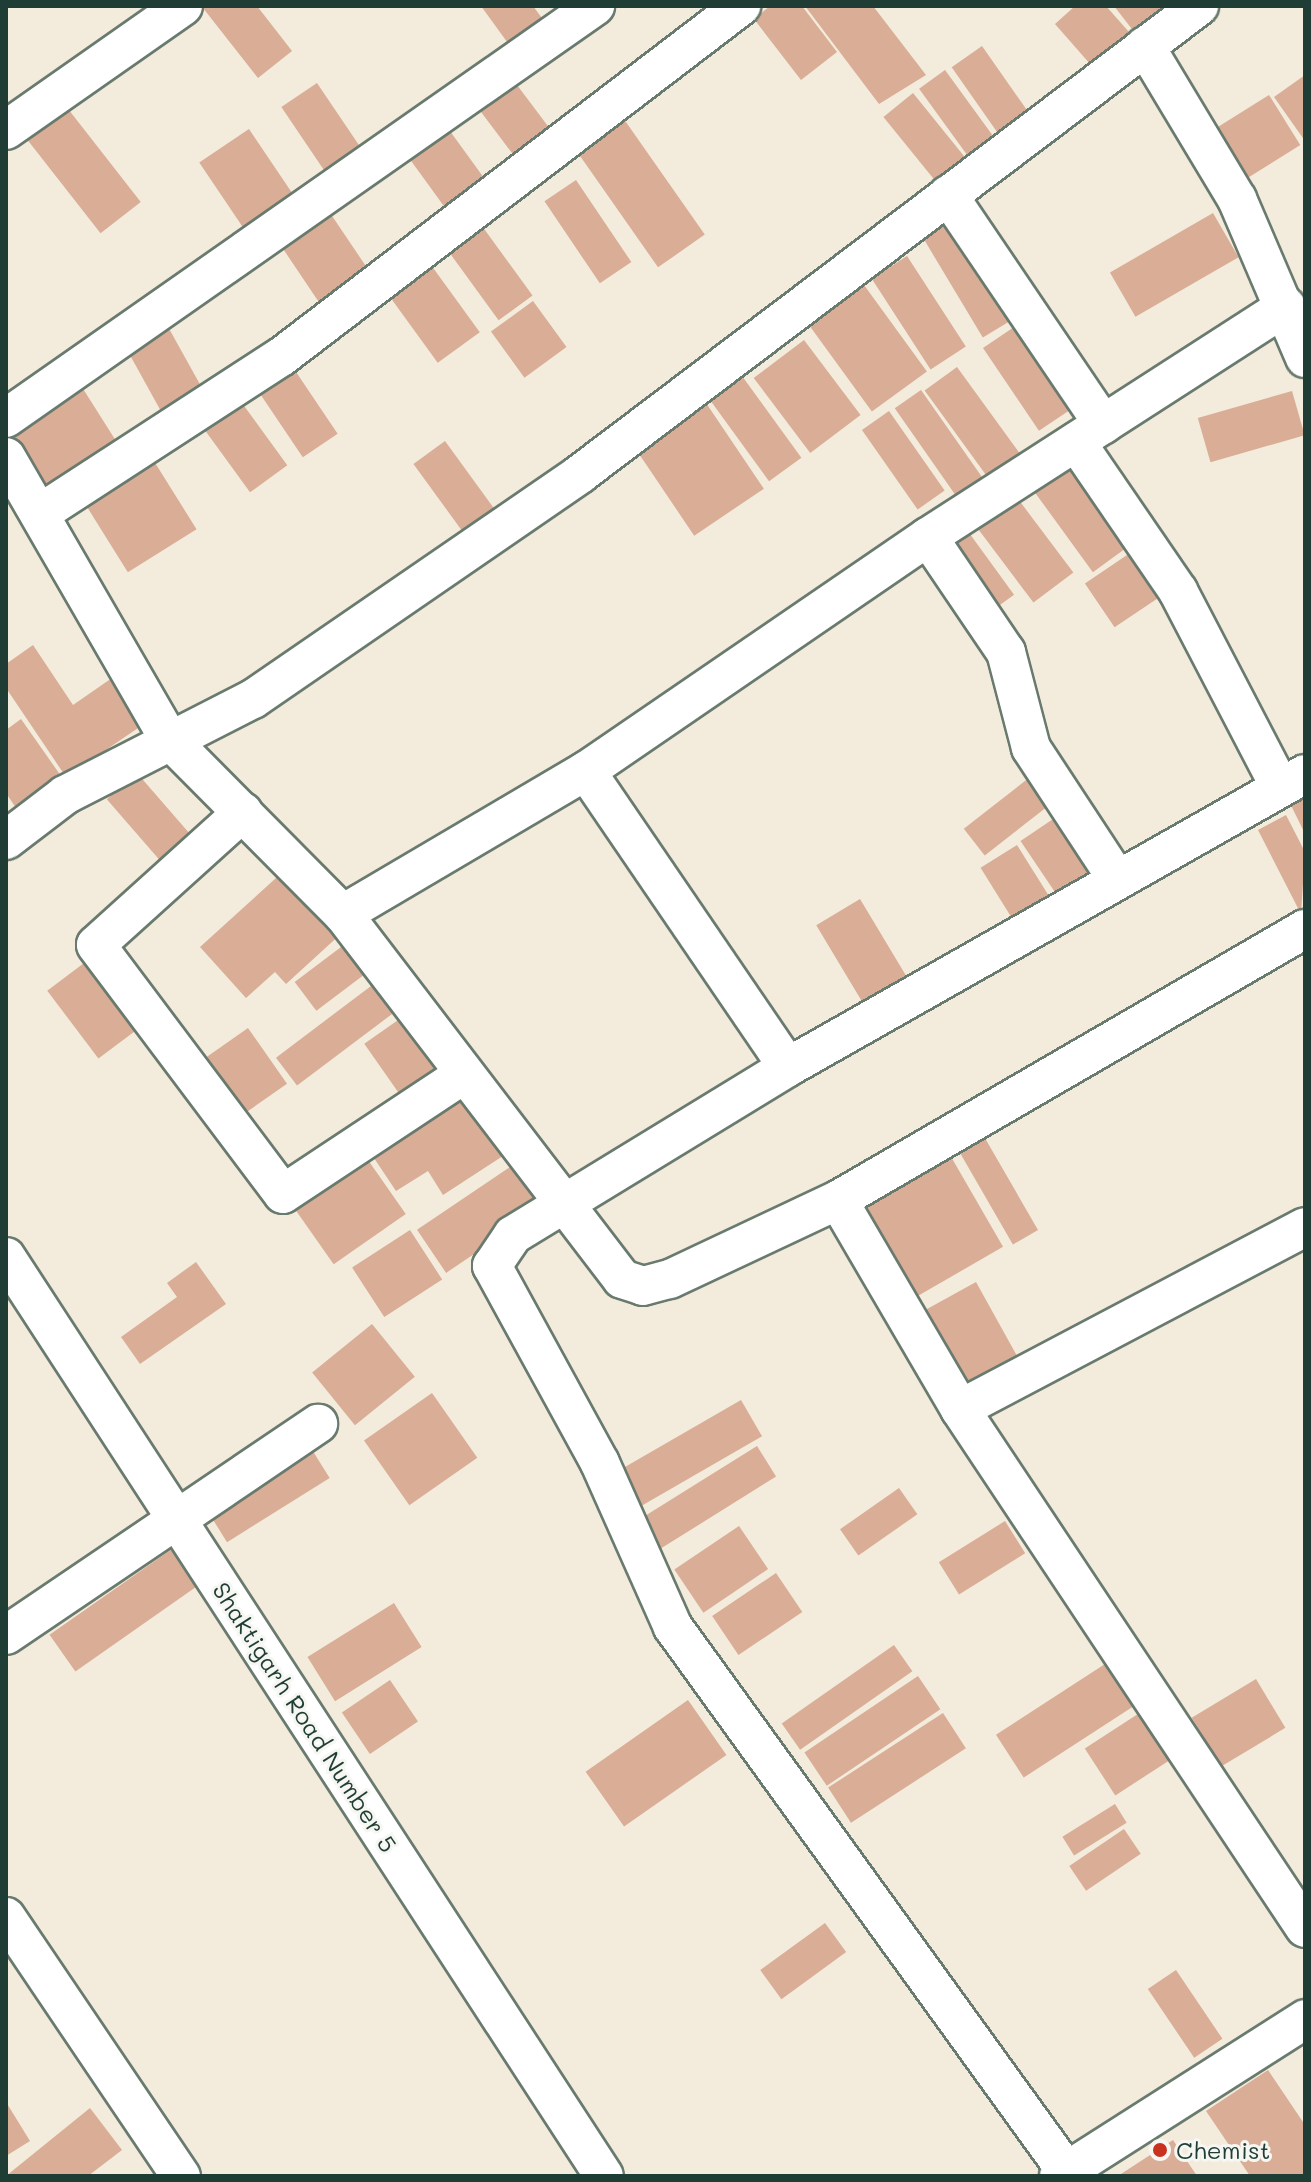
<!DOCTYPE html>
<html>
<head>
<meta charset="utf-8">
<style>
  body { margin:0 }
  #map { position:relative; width:1311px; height:2182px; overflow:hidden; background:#f3ebdb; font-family:Mali,sans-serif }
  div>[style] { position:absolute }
  .building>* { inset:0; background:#d9ad96; transform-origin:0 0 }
  .roads { filter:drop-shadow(2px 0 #697a6e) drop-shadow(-2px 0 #697a6e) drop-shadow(0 2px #697a6e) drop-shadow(0 -2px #697a6e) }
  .minor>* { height:38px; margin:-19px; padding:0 19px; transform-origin:19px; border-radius:19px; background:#fff }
  .dots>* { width:22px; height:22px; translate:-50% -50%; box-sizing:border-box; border:4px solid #f6f6f2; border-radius:50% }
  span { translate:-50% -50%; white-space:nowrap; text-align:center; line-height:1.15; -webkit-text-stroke:6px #f6f6f2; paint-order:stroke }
  .street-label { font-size:24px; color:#1f3d34 }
  .poi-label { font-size:24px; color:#1f3d34 }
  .left { translate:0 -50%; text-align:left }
  .frame { position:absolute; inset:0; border:8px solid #1f3d34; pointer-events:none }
</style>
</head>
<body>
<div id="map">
  <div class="building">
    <i style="clip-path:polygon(257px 6px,292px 51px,258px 78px,203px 8px)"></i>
    <i style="clip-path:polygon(481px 6px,533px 6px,547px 25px,513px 50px)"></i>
    <i style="clip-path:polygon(770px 6px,802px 6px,837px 52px,801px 80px,754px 19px)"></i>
    <i style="clip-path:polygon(805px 6px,873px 6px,926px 75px,879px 104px)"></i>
    <i style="clip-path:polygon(1075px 6px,1106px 6px,1136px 40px,1098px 73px,1055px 24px)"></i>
    <i style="clip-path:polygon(1114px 6px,1168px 6px,1135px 33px)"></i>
    <i style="left:982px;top:46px;width:88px;height:37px;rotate:55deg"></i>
    <i style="left:945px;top:70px;width:91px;height:32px;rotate:54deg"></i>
    <i style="clip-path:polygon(1305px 75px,1305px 141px,1274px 97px)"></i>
    <i style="left:514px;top:81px;width:70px;height:45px;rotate:53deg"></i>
    <i style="left:317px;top:83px;width:80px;height:43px;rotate:56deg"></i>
    <i style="left:913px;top:93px;width:88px;height:38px;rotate:51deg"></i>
    <i style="left:1269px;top:95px;width:59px;height:73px;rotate:58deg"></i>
    <i style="left:65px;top:105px;width:123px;height:51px;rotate:52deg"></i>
    <i style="left:621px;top:115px;width:146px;height:57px;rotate:55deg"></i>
    <i style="left:447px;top:127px;width:71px;height:49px;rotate:54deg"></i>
    <i style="left:249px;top:129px;width:81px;height:60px;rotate:56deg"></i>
    <i style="left:576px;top:180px;width:99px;height:38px;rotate:56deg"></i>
    <i style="left:326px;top:207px;width:84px;height:59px;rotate:56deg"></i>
    <i style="left:1213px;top:213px;width:51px;height:119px;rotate:60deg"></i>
    <i style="left:956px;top:217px;width:117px;height:39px;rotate:59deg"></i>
    <i style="left:482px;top:226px;width:86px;height:42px;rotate:54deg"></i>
    <i style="left:907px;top:256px;width:108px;height:42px;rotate:57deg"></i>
    <i style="left:431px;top:265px;width:83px;height:52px;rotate:54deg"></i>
    <i style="left:864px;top:285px;width:107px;height:68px;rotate:54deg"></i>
    <i style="left:533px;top:301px;width:57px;height:52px;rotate:54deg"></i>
    <i style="left:167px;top:325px;width:75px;height:47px;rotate:61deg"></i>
    <i style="left:1017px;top:325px;width:100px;height:41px;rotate:56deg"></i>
    <i style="left:804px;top:340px;width:94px;height:63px;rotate:53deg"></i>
    <i style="left:957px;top:367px;width:114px;height:40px;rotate:54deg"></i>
    <i style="left:294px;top:369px;width:78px;height:42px;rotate:56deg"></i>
    <i style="left:742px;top:376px;width:101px;height:40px;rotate:54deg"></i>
    <i style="clip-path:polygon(80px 384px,116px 441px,34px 492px,6px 447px,6px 431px)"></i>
    <i style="left:921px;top:390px;width:113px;height:32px;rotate:55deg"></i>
    <i style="left:1292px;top:391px;width:46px;height:98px;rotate:74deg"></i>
    <i style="left:704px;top:400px;width:107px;height:84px;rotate:56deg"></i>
    <i style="left:242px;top:403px;width:77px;height:46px;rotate:54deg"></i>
    <i style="left:889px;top:411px;width:97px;height:33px;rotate:55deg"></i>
    <i style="left:445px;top:441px;width:90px;height:39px;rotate:54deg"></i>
    <i style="left:152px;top:458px;width:84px;height:81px;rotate:58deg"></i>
    <i style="left:1068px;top:458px;width:107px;height:47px;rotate:54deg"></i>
    <i style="left:1015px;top:495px;width:97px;height:50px;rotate:53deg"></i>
    <i style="left:967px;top:530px;width:80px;height:35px;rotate:54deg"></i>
    <i style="left:1133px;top:551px;width:53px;height:58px;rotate:56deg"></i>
    <i style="clip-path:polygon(33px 645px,73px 705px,112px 678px,144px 724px,66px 777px,6px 688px,6px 664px)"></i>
    <i style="clip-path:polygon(21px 719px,61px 776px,16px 808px,6px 793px,6px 730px)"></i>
    <i style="left:137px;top:773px;width:92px;height:40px;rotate:49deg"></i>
    <i style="left:1030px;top:777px;width:34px;height:84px;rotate:52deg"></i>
    <i style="clip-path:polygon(1305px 788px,1305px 834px,1287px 797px)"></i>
    <i style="left:1062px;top:813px;width:72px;height:50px;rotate:56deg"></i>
    <i style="clip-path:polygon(1286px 815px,1305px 852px,1301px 914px,1258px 830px)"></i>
    <i style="left:1017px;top:845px;width:65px;height:43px;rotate:58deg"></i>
    <i style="clip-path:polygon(287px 868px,344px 931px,286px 984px,275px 972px,246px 998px,200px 947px)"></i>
    <i style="left:860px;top:899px;width:90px;height:51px;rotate:59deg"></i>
    <i style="left:353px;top:938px;width:36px;height:73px;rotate:53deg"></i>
    <i style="left:92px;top:957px;width:85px;height:56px;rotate:53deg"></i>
    <i style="left:383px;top:977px;width:35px;height:134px;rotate:53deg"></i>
    <i style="left:411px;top:1011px;width:75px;height:57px;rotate:55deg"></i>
    <i style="left:248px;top:1028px;width:68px;height:50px;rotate:55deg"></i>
    <i style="clip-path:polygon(464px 1083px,509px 1152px,443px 1195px,428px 1171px,396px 1191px,366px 1146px)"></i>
    <i style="left:982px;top:1133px;width:112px;height:29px;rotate:60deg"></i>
    <i style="left:361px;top:1150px;width:78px;height:88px;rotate:55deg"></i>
    <i style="left:950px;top:1155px;width:106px;height:98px;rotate:60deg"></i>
    <i style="left:519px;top:1161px;width:52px;height:123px;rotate:56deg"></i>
    <i style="left:410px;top:1230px;width:59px;height:69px;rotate:57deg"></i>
    <i style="clip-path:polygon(196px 1262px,226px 1304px,140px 1364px,121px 1337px,177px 1297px,167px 1283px)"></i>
    <i style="left:976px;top:1282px;width:92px;height:58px;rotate:61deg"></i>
    <i style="left:372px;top:1324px;width:68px;height:77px;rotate:51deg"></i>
    <i style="left:432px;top:1393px;width:79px;height:83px;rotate:55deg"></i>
    <i style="left:741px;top:1400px;width:42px;height:147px;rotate:60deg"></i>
    <i style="left:309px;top:1445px;width:39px;height:121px;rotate:58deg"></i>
    <i style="left:757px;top:1446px;width:36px;height:145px;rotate:58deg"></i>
    <i style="left:899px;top:1488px;width:32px;height:72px;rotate:55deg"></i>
    <i style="left:1005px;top:1521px;width:38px;height:78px;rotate:58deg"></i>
    <i style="left:739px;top:1526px;width:52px;height:78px;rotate:56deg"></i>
    <i style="left:179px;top:1544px;width:45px;height:158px;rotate:55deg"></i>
    <i style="left:776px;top:1573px;width:47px;height:77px;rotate:56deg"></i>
    <i style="left:394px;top:1603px;width:52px;height:102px;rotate:58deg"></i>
    <i style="left:894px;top:1645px;width:32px;height:137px;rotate:55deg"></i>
    <i style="left:1105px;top:1664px;width:51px;height:130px;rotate:57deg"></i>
    <i style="left:918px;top:1676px;width:40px;height:137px;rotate:56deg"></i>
    <i style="left:1256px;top:1679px;width:57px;height:75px;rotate:59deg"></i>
    <i style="left:390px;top:1680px;width:50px;height:58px;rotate:56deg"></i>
    <i style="left:688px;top:1700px;width:67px;height:125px;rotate:55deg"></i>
    <i style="left:1141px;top:1712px;width:56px;height:67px;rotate:57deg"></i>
    <i style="left:943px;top:1713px;width:42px;height:137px;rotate:57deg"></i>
    <i style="left:1115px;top:1804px;width:22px;height:62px;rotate:58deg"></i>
    <i style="left:1124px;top:1829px;width:30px;height:66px;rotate:56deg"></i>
    <i style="left:825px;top:1923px;width:36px;height:80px;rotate:54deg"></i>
    <i style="left:1176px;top:1970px;width:83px;height:34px;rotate:56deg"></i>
    <i style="clip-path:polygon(1268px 2070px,1305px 2125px,1305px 2176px,1250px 2176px,1206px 2111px)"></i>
    <i style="clip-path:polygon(6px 2102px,30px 2141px,6px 2156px)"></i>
    <i style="clip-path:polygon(90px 2108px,122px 2150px,88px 2176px,6px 2176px)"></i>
    <i style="clip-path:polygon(1173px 2140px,1197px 2176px,1122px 2176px,1121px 2174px)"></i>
  </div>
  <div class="roads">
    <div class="minor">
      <i style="left:1145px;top:46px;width:179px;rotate:59deg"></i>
      <i style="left:1237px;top:199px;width:173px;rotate:66.8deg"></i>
      <i style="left:6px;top:130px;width:216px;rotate:-35deg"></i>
      <i style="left:948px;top:195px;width:277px;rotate:55.9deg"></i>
      <i style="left:6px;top:418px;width:719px;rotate:-34.97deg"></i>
      <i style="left:1076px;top:442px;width:181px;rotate:55.6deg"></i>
      <i style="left:1178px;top:591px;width:221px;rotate:62.5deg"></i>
      <i style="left:6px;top:457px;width:326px;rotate:60deg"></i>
      <i style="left:169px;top:739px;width:247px;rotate:45.2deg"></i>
      <i style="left:343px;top:914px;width:459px;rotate:52.6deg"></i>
      <i style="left:622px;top:1279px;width:22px;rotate:18deg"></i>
      <i style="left:643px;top:1286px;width:28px;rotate:-15deg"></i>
      <i style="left:670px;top:1279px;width:186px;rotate:-25.2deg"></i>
      <i style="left:838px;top:1200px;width:540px;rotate:-30.13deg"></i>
      <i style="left:42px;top:512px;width:285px;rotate:-33deg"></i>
      <i style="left:281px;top:357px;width:579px;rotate:-37.35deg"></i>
      <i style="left:928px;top:537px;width:139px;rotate:55.9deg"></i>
      <i style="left:1006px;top:652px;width:99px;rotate:75.4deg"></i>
      <i style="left:1031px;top:748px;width:157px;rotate:56.7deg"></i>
      <i style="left:586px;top:771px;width:358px;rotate:55.7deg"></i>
      <i style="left:243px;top:812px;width:198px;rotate:137.9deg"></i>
      <i style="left:96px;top:945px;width:311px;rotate:53.1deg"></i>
      <i style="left:283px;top:1194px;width:217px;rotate:-33.5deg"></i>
      <i style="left:6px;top:840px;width:74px;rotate:-37.3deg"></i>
      <i style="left:65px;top:795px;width:211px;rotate:-27.1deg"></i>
      <i style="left:253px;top:699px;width:397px;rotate:-34.5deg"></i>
      <i style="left:580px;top:474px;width:776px;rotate:-37.09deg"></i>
      <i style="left:343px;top:914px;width:282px;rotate:-30.5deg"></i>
      <i style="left:586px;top:771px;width:414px;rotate:-34.4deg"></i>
      <i style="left:928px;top:537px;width:426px;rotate:-32.8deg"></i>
      <i style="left:838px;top:1200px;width:242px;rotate:59.7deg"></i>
      <i style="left:960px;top:1409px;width:623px;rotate:56.39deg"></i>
      <i style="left:6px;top:1257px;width:1096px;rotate:56.95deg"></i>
      <i style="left:960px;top:1409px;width:390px;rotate:-27.8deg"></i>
      <i style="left:6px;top:1635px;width:377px;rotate:-34.1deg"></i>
      <i style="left:6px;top:1917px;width:313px;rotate:56deg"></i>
      <i style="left:1059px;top:2176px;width:292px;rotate:-32.5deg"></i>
      <i style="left:1070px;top:2176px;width:678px;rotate:-125.87deg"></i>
      <i style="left:673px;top:1627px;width:180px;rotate:-114deg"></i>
      <i style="left:600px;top:1463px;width:225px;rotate:-118.7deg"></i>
      <i style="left:492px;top:1266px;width:37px;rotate:-56deg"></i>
      <i style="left:513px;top:1235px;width:322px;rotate:-31.4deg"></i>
      <i style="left:788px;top:1067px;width:594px;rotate:-29.54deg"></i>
    </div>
  </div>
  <div class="dots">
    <i style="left:1160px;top:2150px;background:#c8321e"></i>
  </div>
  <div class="street-label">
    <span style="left:305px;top:1717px;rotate:57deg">Shaktigarh Road Number 5</span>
  </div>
  <div class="poi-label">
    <span class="left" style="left:1176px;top:2150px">Chemist</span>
  </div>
  <div class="frame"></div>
</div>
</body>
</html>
